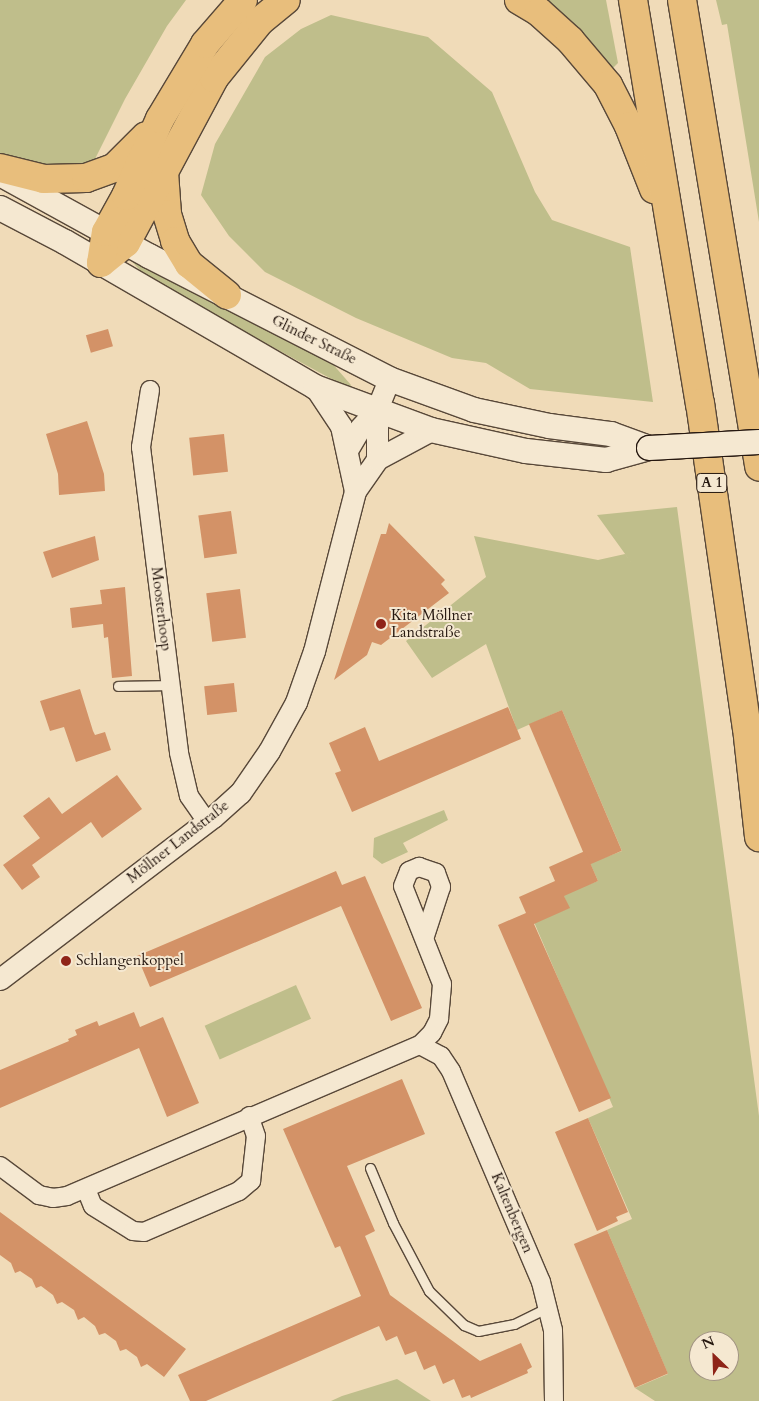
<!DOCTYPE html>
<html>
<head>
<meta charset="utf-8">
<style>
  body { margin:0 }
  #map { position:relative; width:759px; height:1401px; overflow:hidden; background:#f0dbb8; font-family:Cardo,serif }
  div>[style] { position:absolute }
  .green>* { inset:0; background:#bfbe8b; transform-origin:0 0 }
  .building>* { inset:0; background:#d39267; transform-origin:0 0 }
  .roads { filter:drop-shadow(1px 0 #584839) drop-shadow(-1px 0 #584839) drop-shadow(0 1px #584839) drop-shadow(0 -1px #584839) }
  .service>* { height:9px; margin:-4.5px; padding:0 4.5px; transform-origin:4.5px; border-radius:4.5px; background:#f5e8d1 }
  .minor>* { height:18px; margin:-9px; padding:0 9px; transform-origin:9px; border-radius:9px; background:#f5e8d1 }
  .tertiary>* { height:21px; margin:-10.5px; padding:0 10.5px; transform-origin:10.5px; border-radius:10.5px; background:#f5e8d1 }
  .secondary>* { height:24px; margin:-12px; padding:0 12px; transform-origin:12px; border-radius:12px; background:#f5e8d1 }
  .motorway>* { height:28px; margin:-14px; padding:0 14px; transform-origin:14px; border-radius:14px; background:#e8be7c }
  .bridges { filter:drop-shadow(1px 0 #25170f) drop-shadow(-1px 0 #25170f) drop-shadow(0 1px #25170f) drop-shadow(0 -1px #25170f) }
  .secondary-bridge>* { height:24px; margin:-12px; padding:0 12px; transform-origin:12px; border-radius:12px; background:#f5e8d1 }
  .dots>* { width:14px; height:14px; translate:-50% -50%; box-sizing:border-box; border:2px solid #f5e8d1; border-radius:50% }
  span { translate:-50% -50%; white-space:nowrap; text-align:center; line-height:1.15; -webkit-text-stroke:4px #f5e8d1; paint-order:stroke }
  .shield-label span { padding:1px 4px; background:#f5e8d1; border:1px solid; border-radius:4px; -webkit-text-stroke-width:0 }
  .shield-label { font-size:14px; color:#25170f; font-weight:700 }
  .street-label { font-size:15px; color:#25170f }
  .poi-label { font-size:15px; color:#25170f }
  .left { translate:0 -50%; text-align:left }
  .north { position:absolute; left:689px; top:1331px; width:50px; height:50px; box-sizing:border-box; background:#f5e8d1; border:1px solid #a29483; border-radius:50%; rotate:336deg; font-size:14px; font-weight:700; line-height:20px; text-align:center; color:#25170f }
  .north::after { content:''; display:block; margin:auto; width:18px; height:22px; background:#8f2418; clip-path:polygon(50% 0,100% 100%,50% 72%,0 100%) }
</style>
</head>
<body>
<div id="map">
  <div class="green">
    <i style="clip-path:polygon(0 0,186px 0,167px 26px,125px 99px,93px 163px,63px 168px,34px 166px,0 154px)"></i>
    <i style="clip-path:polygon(548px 0,606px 0,618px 63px,610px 71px)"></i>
    <i style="clip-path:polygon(716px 0,759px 0,759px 222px,727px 24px,722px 25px)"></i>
    <i style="clip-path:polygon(331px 15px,428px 37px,492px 92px,535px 192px,552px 220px,630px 247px,653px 402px,530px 389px,486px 363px,452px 358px,356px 318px,265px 272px,229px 236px,201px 195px,215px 144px,265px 57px,301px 29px)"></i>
    <i style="clip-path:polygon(125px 254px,331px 362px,351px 385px,350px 389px,149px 280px)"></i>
    <i style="clip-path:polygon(evenodd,677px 507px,759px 1116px,759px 1401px,655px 1401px,635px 1388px,668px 1374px,607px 1230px,632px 1219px,588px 1118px,613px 1107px,534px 922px,569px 908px,563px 894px,598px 881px,590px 863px,622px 851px,562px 710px,517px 730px,486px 644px,432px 678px,406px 641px,486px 577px,474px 536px,598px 560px,625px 554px,633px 565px,597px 515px,677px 507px,699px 1341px,729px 1341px,729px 1371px,699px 1371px,699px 1341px)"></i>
    <i style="clip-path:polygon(444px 810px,448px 820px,403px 843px,408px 852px,382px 864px,373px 857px,374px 838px)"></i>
    <i style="left:296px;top:985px;width:37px;height:100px;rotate:66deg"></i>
    <i style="clip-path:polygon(397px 1379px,431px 1401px,331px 1401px,342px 1396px)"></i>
  </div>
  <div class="building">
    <i style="left:108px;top:329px;width:18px;height:23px;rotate:74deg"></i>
    <i style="clip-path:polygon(87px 421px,104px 474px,105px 491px,59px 495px,58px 474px,46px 434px)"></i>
    <i style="left:224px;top:434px;width:38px;height:35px;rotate:84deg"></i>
    <i style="left:231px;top:511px;width:43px;height:33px;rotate:82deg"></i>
    <i style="clip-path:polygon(389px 523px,445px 580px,441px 584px,449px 593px,381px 645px,372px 642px,367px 655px,334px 680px,381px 534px,386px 534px)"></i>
    <i style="clip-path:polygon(95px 536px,99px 560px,52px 578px,43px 552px)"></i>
    <i style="clip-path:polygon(125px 587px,132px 676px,112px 678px,108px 637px,104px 638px,103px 624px,72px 628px,70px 608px,102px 604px,100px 590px)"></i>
    <i style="left:240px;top:589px;width:49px;height:34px;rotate:83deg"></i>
    <i style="left:234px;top:683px;width:29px;height:30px;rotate:84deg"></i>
    <i style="clip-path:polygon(80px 689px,93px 731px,95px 735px,105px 732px,111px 750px,76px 762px,64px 727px,50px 731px,40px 701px)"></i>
    <i style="clip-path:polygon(508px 707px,521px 739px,352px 812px,335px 773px,341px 771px,329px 743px,365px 727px,379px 761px)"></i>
    <i style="left:562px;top:710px;width:153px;height:36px;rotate:67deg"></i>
    <i style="clip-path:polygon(117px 775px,142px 809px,102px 838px,91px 822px,32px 865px,40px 877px,22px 890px,3px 865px,40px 838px,23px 816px,49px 797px,62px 814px)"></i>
    <i style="clip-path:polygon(585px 851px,598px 881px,564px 896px,570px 908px,534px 924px,611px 1098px,579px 1112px,498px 925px,526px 913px,519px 897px,555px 881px,549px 867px)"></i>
    <i style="clip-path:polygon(336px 871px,342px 885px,365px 876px,422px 1008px,391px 1021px,341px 906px,150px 987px,137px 956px)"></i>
    <i style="clip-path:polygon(134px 1012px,140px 1027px,163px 1017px,199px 1103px,167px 1117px,139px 1048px,0 1108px,0 1070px,69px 1041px,68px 1039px,77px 1035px,75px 1030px,97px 1021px,99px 1026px)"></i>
    <i style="clip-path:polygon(402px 1079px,425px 1134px,347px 1166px,375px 1231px,365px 1236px,390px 1295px,480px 1361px,521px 1343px,532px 1367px,527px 1370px,528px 1373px,471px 1398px,470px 1395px,462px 1398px,454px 1379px,443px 1384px,435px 1365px,424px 1370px,416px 1351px,405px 1355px,397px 1336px,386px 1341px,379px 1326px,206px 1401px,190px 1401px,178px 1375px,361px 1296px,340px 1246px,335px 1248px,283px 1129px)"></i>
    <i style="clip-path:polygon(588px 1118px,628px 1212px,616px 1217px,618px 1221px,597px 1231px,555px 1132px)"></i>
    <i style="clip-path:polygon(0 1212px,186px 1349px,164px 1377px,147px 1364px,141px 1367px,137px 1357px,126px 1349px,120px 1351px,116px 1341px,105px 1333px,99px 1335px,95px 1326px,84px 1317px,78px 1320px,74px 1310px,62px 1302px,57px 1304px,53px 1295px,41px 1286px,36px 1288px,32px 1279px,20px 1271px,15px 1273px,11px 1263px,0 1255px)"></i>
    <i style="left:607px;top:1230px;width:156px;height:36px;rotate:67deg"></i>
  </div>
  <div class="roads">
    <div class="service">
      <i style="left:118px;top:686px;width:53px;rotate:-1.1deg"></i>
      <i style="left:370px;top:1168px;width:60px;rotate:67.3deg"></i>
      <i style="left:393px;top:1223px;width:77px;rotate:62.1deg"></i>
      <i style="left:429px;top:1291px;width:49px;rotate:44.2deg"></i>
      <i style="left:464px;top:1325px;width:15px;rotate:23deg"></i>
      <i style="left:478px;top:1331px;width:37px;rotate:-11deg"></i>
      <i style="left:514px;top:1324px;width:39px;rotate:-26deg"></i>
    </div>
    <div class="minor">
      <i style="left:150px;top:390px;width:58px;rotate:99deg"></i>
      <i style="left:141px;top:447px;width:308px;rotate:82.9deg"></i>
      <i style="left:179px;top:753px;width:44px;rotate:76.9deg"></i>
      <i style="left:189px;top:796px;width:32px;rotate:55deg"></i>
      <i style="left:420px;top:1045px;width:24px;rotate:28deg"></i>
      <i style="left:441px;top:1056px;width:18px;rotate:56deg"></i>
      <i style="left:451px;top:1071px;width:229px;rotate:66.9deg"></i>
      <i style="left:541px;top:1282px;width:49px;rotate:76deg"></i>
      <i style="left:553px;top:1330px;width:71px;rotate:89.2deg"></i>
      <i style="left:0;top:1166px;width:49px;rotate:36.6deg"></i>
      <i style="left:39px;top:1195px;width:14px;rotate:12deg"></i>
      <i style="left:53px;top:1198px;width:14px;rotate:-8deg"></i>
      <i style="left:67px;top:1196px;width:384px;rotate:-23.2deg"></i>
      <i style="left:420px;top:1045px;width:17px;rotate:-45deg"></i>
      <i style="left:432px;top:1033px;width:16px;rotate:-63deg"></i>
      <i style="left:439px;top:1019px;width:35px;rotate:-85deg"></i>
      <i style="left:442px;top:984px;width:105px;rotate:-111.7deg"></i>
      <i style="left:403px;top:886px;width:16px;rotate:-68deg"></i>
      <i style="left:409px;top:871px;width:11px;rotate:-22deg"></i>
      <i style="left:419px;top:867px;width:18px;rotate:19deg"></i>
      <i style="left:436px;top:873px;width:15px;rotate:70deg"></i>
      <i style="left:441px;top:887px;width:52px;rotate:108.1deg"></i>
      <i style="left:86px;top:1189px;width:18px;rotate:68deg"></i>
      <i style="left:93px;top:1206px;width:47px;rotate:32deg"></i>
      <i style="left:133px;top:1231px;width:11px;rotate:5deg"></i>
      <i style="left:144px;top:1232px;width:103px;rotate:-23.3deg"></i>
      <i style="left:239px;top:1191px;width:16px;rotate:-40deg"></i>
      <i style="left:251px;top:1181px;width:45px;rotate:-83.7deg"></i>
      <i style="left:256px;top:1136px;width:21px;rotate:-109deg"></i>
    </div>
    <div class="tertiary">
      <i style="left:315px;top:387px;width:47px;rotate:56.3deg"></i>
      <i style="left:341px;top:426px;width:66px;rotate:77.8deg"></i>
      <i style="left:347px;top:450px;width:26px;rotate:-59deg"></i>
      <i style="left:360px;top:428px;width:25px;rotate:-48deg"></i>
      <i style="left:377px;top:409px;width:32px;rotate:-68deg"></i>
      <i style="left:377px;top:459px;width:50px;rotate:-90deg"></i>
      <i style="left:0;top:979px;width:268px;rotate:-37.3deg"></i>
      <i style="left:213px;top:817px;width:36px;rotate:-42deg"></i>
      <i style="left:240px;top:793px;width:51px;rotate:-55.4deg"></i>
      <i style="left:269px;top:751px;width:56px;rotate:-61.1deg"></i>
      <i style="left:296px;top:702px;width:54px;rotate:-70.6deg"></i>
      <i style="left:314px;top:651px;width:165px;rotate:-75.6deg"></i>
      <i style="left:355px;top:491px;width:39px;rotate:-55deg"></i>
      <i style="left:377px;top:459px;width:61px;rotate:-28.2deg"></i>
    </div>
    <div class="secondary">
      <i style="left:0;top:174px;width:170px;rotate:28.8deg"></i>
      <i style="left:149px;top:256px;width:270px;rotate:27.1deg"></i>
      <i style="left:389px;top:379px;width:90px;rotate:20deg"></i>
      <i style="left:474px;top:410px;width:77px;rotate:12deg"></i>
      <i style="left:549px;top:426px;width:63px;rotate:7.4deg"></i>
      <i style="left:611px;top:434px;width:40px;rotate:20.2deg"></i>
      <i style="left:0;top:208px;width:73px;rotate:27.6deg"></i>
      <i style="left:65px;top:242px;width:289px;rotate:30.1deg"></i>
      <i style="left:315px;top:387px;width:124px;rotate:20.3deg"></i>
      <i style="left:431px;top:430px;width:97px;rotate:12.5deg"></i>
      <i style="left:526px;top:451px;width:81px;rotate:6.4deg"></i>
      <i style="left:606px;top:460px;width:45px;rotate:-15.6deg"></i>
    </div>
    <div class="motorway">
      <i style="left:519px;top:0;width:23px;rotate:31deg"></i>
      <i style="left:539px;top:12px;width:42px;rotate:42.1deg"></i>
      <i style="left:570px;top:40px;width:59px;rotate:49.8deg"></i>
      <i style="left:608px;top:85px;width:46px;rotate:62.9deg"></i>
      <i style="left:629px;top:126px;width:68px;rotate:68.4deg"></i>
      <i style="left:633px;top:0;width:409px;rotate:80.6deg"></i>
      <i style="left:700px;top:403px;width:328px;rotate:81.8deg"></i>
      <i style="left:747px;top:728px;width:110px;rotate:83.7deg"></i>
      <i style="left:682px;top:0;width:473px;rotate:80.6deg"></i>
      <i style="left:0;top:168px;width:45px;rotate:14deg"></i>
      <i style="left:44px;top:179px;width:42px;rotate:-1.4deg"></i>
      <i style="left:86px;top:178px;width:30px;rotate:-20deg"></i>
      <i style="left:114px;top:168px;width:45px;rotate:-45deg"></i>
      <i style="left:164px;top:172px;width:42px;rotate:85.9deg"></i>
      <i style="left:167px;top:214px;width:28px;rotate:73deg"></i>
      <i style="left:175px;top:241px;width:27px;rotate:59deg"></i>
      <i style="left:189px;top:264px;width:49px;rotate:39.2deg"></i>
      <i style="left:101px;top:263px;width:32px;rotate:-39deg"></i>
      <i style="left:126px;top:243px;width:187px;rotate:-61.9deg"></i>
      <i style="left:214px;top:78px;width:73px;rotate:-51.1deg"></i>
      <i style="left:260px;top:21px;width:33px;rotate:-39deg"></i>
      <i style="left:101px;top:263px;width:31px;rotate:-81deg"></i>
      <i style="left:106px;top:232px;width:41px;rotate:-60.9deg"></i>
      <i style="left:126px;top:196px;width:84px;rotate:-66.2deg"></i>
      <i style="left:160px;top:119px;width:87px;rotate:-59deg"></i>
      <i style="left:205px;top:44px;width:58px;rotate:-49.2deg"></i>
    </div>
  </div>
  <div class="bridges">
    <div class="secondary-bridge">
      <i style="left:649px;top:448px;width:110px;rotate:-3.1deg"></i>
    </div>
  </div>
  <div class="dots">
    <i style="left:381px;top:624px;background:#8f2418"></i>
    <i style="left:66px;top:961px;background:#8f2418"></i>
  </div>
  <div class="shield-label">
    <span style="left:712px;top:483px">A 1</span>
  </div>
  <div class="street-label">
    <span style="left:314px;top:340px;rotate:26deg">Glinder Straße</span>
    <span style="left:161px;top:609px;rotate:83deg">Moosterhoop</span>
    <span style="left:178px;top:842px;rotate:-38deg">Möllner Landstraße</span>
    <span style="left:512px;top:1213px;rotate:67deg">Kaltenbergen</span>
  </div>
  <div class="poi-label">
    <span class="left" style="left:391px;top:624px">Kita Möllner<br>Landstraße</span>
    <span class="left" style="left:76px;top:961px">Schlangenkoppel</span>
  </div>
  <div class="north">N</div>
</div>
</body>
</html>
